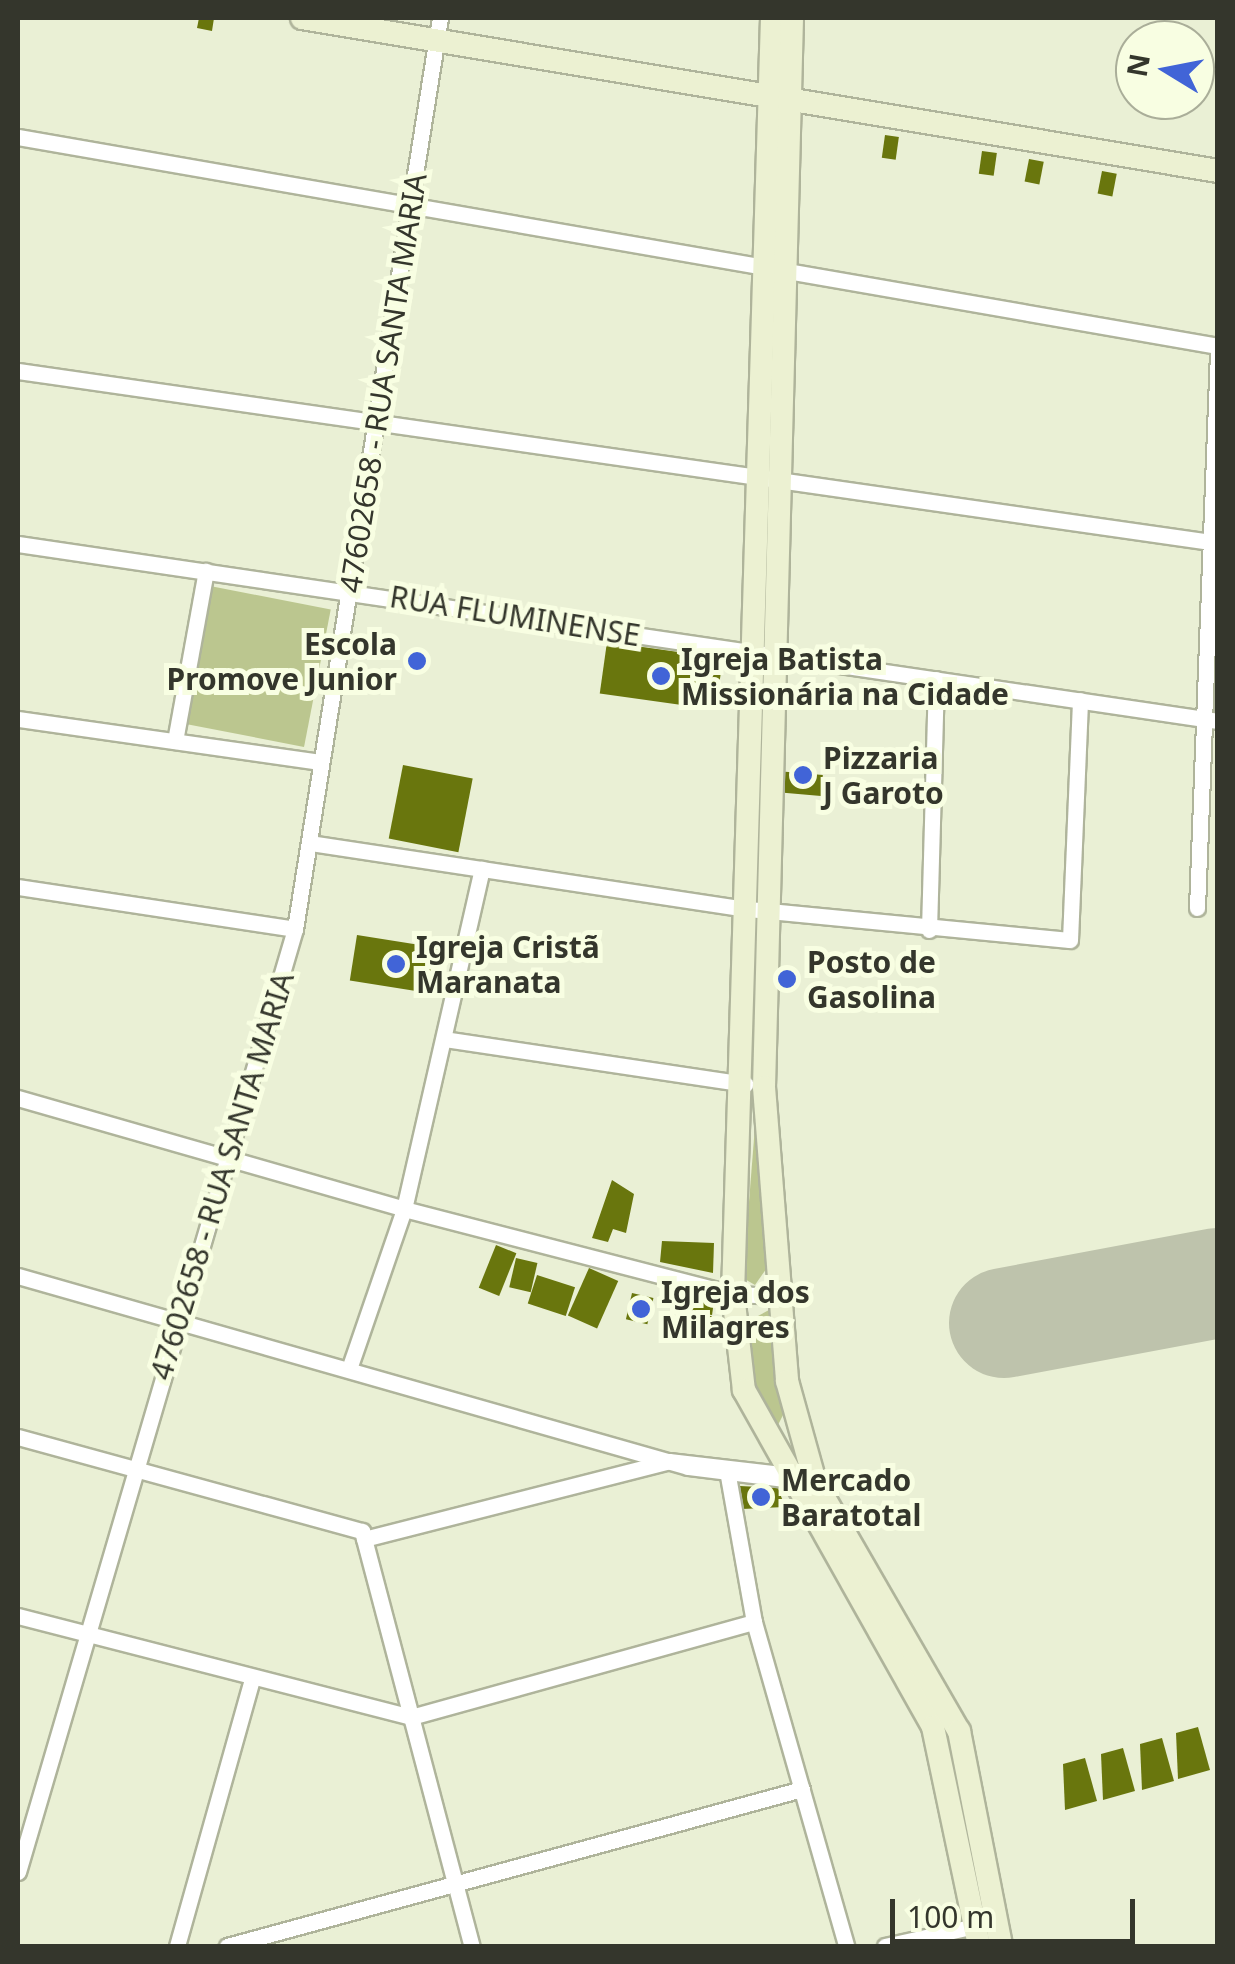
<!DOCTYPE html>
<html>
<head>
<meta charset="utf-8">
<style>
  body { margin:0 }
  #map { position:relative; width:1235px; height:1964px; overflow:hidden; background:#eaf0d5; font-family:"Noto Sans",sans-serif }
  div>[style] { position:absolute }
  .green>* { inset:0; background:#bbc68f; transform-origin:0 0 }
  .runway>* { height:110px; margin:-55px; padding:0 55px; transform-origin:55px; border-radius:55px; background:#bec3ac }
  .building>* { inset:0; background:#69760d; transform-origin:0 0 }
  .roads { filter:drop-shadow(2px 0 #afb49b) drop-shadow(-2px 0 #afb49b) drop-shadow(0 2px #afb49b) drop-shadow(0 -2px #afb49b) }
  .street>* { height:15px; margin:-7.5px; padding:0 7.5px; transform-origin:7.5px; border-radius:7.5px; background:#fff }
  .secondary>* { height:22px; margin:-11px; padding:0 11px; transform-origin:11px; border-radius:11px; background:#ecf1d2 }
  .dots>* { width:28px; height:28px; translate:-50% -50%; box-sizing:border-box; border:5px solid #f8fee2; border-radius:50% }
  span { translate:-50% -50%; white-space:nowrap; text-align:center; line-height:1.15; -webkit-text-stroke:10px #f8fee2; paint-order:stroke }
  .street-label { font-size:30px; color:#34362c }
  .poi-label { font-size:30px; color:#34362c; font-weight:700 }
  .right { translate:-100% -50%; text-align:right }
  .left { translate:0 -50%; text-align:left }
  .frame { position:absolute; inset:0; border:20px solid #34362c; pointer-events:none }
  .north { position:absolute; left:1115px; top:20px; width:100px; height:100px; box-sizing:border-box; background:#f8fee2; border:2px solid #aaae99; border-radius:50%; rotate:280deg; font-size:28px; font-weight:700; line-height:40px; text-align:center; color:#34362c }
  .north::after { content:''; display:block; margin:auto; width:35px; height:45px; background:#4164d7; clip-path:polygon(50% 0,100% 100%,50% 72%,0 100%) }
  .scale { position:absolute; left:890px; top:1899px; width:245px; height:45px; box-sizing:border-box; border:5px solid #34362c; border-top:0; padding-left:12px; font-size:30px; line-height:35px; white-space:nowrap; color:#34362c; -webkit-text-stroke:8px #f8fee2; paint-order:stroke }
</style>
</head>
<body>
<div id="map">
  <div class="green">
    <i style="left:210px;top:586px;width:123px;height:140px;rotate:11deg"></i>
    <i style="clip-path:polygon(755px 1126px,771px 1262px,755px 1285px,743px 1278px)"></i>
    <i style="clip-path:polygon(769px 1310px,783px 1415px,775px 1431px,755px 1393px,747px 1322px)"></i>
  </div>
  <div class="runway">
    <i style="left:1004px;top:1323px;width:218px;rotate:-10.6deg"></i>
  </div>
  <div class="building">
    <i style="clip-path:polygon(199px 18px,214px 18px,212px 31px,197px 28px)"></i>
    <i style="left:885px;top:135px;width:14px;height:23px;rotate:8deg"></i>
    <i style="left:982px;top:151px;width:15px;height:23px;rotate:8deg"></i>
    <i style="left:1029px;top:159px;width:15px;height:23px;rotate:11deg"></i>
    <i style="left:1102px;top:171px;width:15px;height:23px;rotate:11deg"></i>
    <i style="left:607px;top:642px;width:117px;height:52px;rotate:8deg"></i>
    <i style="left:403px;top:765px;width:71px;height:75px;rotate:11deg"></i>
    <i style="left:777px;top:771px;width:46px;height:21px;rotate:5deg"></i>
    <i style="left:357px;top:935px;width:86px;height:46px;rotate:9deg"></i>
    <i style="clip-path:polygon(612px 1180px,634px 1194px,626px 1233px,613px 1229px,608px 1242px,592px 1238px)"></i>
    <i style="clip-path:polygon(662px 1241px,714px 1243px,713px 1273px,660px 1262px)"></i>
    <i style="left:496px;top:1245px;width:22px;height:46px;rotate:22deg"></i>
    <i style="left:516px;top:1258px;width:22px;height:30px;rotate:13deg"></i>
    <i style="left:589px;top:1268px;width:32px;height:52px;rotate:24deg"></i>
    <i style="left:537px;top:1275px;width:40px;height:30px;rotate:18deg"></i>
    <i style="left:632px;top:1293px;width:22px;height:27px;rotate:13deg"></i>
    <i style="left:685px;top:1299px;width:29px;height:12px;rotate:8deg"></i>
    <i style="clip-path:polygon(700px 1316px,712px 1316px,708px 1338px,697px 1337px)"></i>
    <i style="clip-path:polygon(740px 1486px,778px 1488px,785px 1507px,742px 1509px)"></i>
    <i style="clip-path:polygon(1198px 1727px,1210px 1770px,1178px 1779px,1176px 1733px)"></i>
    <i style="clip-path:polygon(1162px 1738px,1174px 1781px,1142px 1790px,1140px 1744px)"></i>
    <i style="clip-path:polygon(1123px 1748px,1135px 1791px,1103px 1800px,1101px 1754px)"></i>
    <i style="clip-path:polygon(1085px 1758px,1097px 1801px,1065px 1810px,1063px 1764px)"></i>
  </div>
  <div class="roads">
    <div class="street">
      <i style="left:18px;top:137px;width:1218px;rotate:9.88deg"></i>
      <i style="left:18px;top:371px;width:1212px;rotate:8.16deg"></i>
      <i style="left:18px;top:544px;width:1213px;rotate:8.39deg"></i>
      <i style="left:18px;top:719px;width:305px;rotate:8.1deg"></i>
      <i style="left:175px;top:741px;width:173px;rotate:-79.7deg"></i>
      <i style="left:310px;top:843px;width:443px;rotate:8.6deg"></i>
      <i style="left:748px;top:909px;width:323px;rotate:5.5deg"></i>
      <i style="left:1070px;top:940px;width:240px;rotate:-87.6deg"></i>
      <i style="left:18px;top:887px;width:280px;rotate:8.6deg"></i>
      <i style="left:1197px;top:908px;width:557px;rotate:-87.84deg"></i>
      <i style="left:929px;top:930px;width:251px;rotate:-88.4deg"></i>
      <i style="left:444px;top:1039px;width:305px;rotate:8.5deg"></i>
      <i style="left:18px;top:1098px;width:402px;rotate:16deg"></i>
      <i style="left:404px;top:1209px;width:340px;rotate:14.5deg"></i>
      <i style="left:733px;top:1294px;width:46px;rotate:2.5deg"></i>
      <i style="left:18px;top:1276px;width:697px;rotate:15.91deg"></i>
      <i style="left:688px;top:1467px;width:114px;rotate:7.1deg"></i>
      <i style="left:349px;top:1369px;width:169px;rotate:-71deg"></i>
      <i style="left:404px;top:1209px;width:349px;rotate:-77.1deg"></i>
      <i style="left:18px;top:1437px;width:357px;rotate:15.3deg"></i>
      <i style="left:362px;top:1531px;width:429px;rotate:75.2deg"></i>
      <i style="left:728px;top:1476px;width:148px;rotate:79.9deg"></i>
      <i style="left:754px;top:1622px;width:337px;rotate:74.1deg"></i>
      <i style="left:364px;top:1539px;width:315px;rotate:-14.3deg"></i>
      <i style="left:669px;top:1461px;width:130px;rotate:6.6deg"></i>
      <i style="left:18px;top:1616px;width:406px;rotate:14.4deg"></i>
      <i style="left:411px;top:1717px;width:356px;rotate:-15.5deg"></i>
      <i style="left:18px;top:1872px;width:983px;rotate:-73.63deg"></i>
      <i style="left:295px;top:929px;width:922px;rotate:-80.96deg"></i>
      <i style="left:177px;top:1946px;width:277px;rotate:-74.3deg"></i>
      <i style="left:227px;top:1946px;width:596px;rotate:-15.27deg"></i>
      <i style="left:885px;top:1946px;width:101px;rotate:-12.5deg"></i>
    </div>
    <div class="secondary">
      <i style="left:302px;top:18px;width:929px;rotate:9.48deg"></i>
      <i style="left:772px;top:18px;width:1277px;rotate:91.75deg"></i>
      <i style="left:733px;top:1294px;width:97px;rotate:83.5deg"></i>
      <i style="left:744px;top:1390px;width:386px;rotate:60.7deg"></i>
      <i style="left:933px;top:1727px;width:224px;rotate:78.1deg"></i>
      <i style="left:792px;top:18px;width:1069px;rotate:91.5deg"></i>
      <i style="left:764px;top:1087px;width:295px;rotate:85.5deg"></i>
      <i style="left:787px;top:1381px;width:105px;rotate:74.5deg"></i>
      <i style="left:815px;top:1482px;width:288px;rotate:60deg"></i>
      <i style="left:959px;top:1731px;width:219px;rotate:78.9deg"></i>
    </div>
  </div>
  <div class="dots">
    <i style="left:417px;top:661px;background:#4164d7"></i>
    <i style="left:661px;top:676px;background:#4164d7"></i>
    <i style="left:803px;top:775px;background:#4164d7"></i>
    <i style="left:396px;top:964px;background:#4164d7"></i>
    <i style="left:787px;top:979px;background:#4164d7"></i>
    <i style="left:641px;top:1309px;background:#4164d7"></i>
    <i style="left:761px;top:1497px;background:#4164d7"></i>
  </div>
  <div class="street-label">
    <span style="left:383px;top:383px;rotate:-81deg">47602658 - RUA SANTA MARIA</span>
    <span style="left:515px;top:616px;rotate:9deg">RUA FLUMINENSE</span>
    <span style="left:222px;top:1176px;rotate:-73deg">47602658 - RUA SANTA MARIA</span>
  </div>
  <div class="poi-label">
    <span class="right" style="left:397px;top:661px">Escola<br>Promove Junior</span>
    <span class="left" style="left:681px;top:676px">Igreja Batista<br>Missionária na Cidade</span>
    <span class="left" style="left:823px;top:775px">Pizzaria<br>J Garoto</span>
    <span class="left" style="left:416px;top:964px">Igreja Cristã<br>Maranata</span>
    <span class="left" style="left:807px;top:979px">Posto de<br>Gasolina</span>
    <span class="left" style="left:661px;top:1309px">Igreja dos<br>Milagres</span>
    <span class="left" style="left:781px;top:1497px">Mercado<br>Baratotal</span>
  </div>
  <div class="frame"></div>
  <div class="north">N</div>
  <div class="scale">100 m</div>
</div>
</body>
</html>
